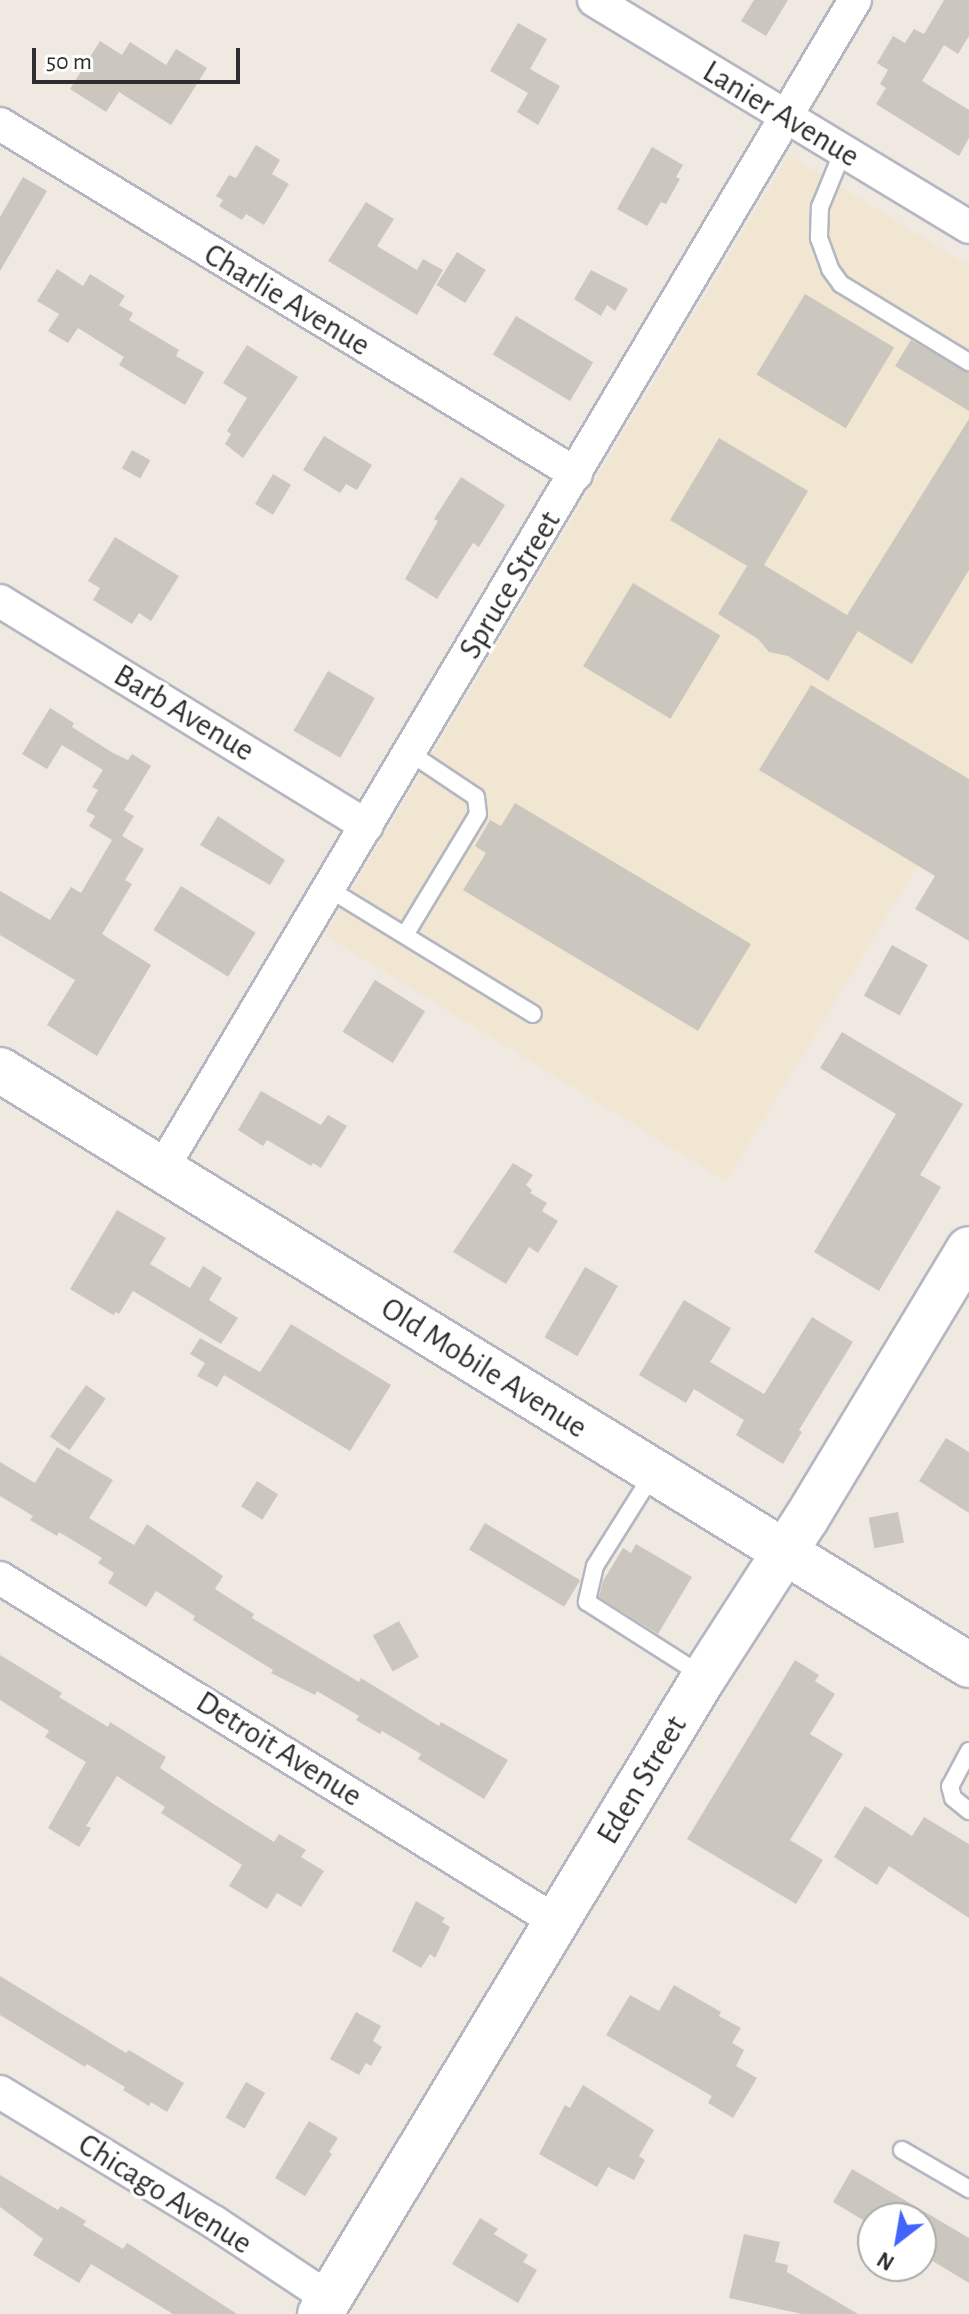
<!DOCTYPE html>
<html>
<head>
<meta charset="utf-8">
<style>
  body { margin:0 }
  #map { position:relative; width:969px; height:2314px; overflow:hidden; background:#efe9e1; font-family:"Alegreya Sans",sans-serif }
  div>[style] { position:absolute }
  .education>* { inset:0; background:#f0e6d1 }
  .building>* { inset:0; background:#cbc7bf; transform-origin:0 0 }
  .roads { filter:drop-shadow(2px 0 #b4b7c1) drop-shadow(-2px 0 #b4b7c1) drop-shadow(0 2px #b4b7c1) drop-shadow(0 -2px #b4b7c1) }
  .lane>* { height:16px; margin:-8px; padding:0 8px; transform-origin:8px; border-radius:8px; background:#fff }
  .street>* { height:32px; margin:-16px; padding:0 16px; transform-origin:16px; border-radius:16px; background:#fff }
  .secondary>* { height:44px; margin:-22px; padding:0 22px; transform-origin:22px; border-radius:22px; background:#fff }
  span { translate:-50% -50%; white-space:nowrap; text-align:center; line-height:1.15; -webkit-text-stroke:7px #fff; paint-order:stroke }
  .street-label { font-size:32px; color:#2e2e2e }
  .north { position:absolute; left:857px; top:2202px; width:80px; height:80px; box-sizing:border-box; background:#fff; border:2px solid #ababab; border-radius:50%; rotate:211deg; font-size:22px; font-weight:700; line-height:32px; text-align:center; color:#2e2e2e }
  .north::after { content:''; display:block; margin:auto; width:28px; height:36px; background:#4264fb; clip-path:polygon(50% 0,100% 100%,50% 72%,0 100%) }
  .scale { position:absolute; left:32px; top:48px; width:208px; height:36px; box-sizing:border-box; border:4px solid #2e2e2e; border-top:0; padding-left:10px; font-size:24px; line-height:28px; white-space:nowrap; color:#2e2e2e; -webkit-text-stroke:6px #fff; paint-order:stroke }
</style>
</head>
<body>
<div id="map">
  <div class="education">
    <i style="clip-path:polygon(789px 155px,969px 266px,969px 781px,726px 1181px,325px 935px)"></i>
  </div>
  <div class="building">
    <i style="clip-path:polygon(754px 0,788px 0,766px 36px,741px 21px)"></i>
    <i style="clip-path:polygon(944px 0,969px 0,969px 36px,958px 54px,944px 45px,922px 81px,969px 110px,969px 138px,959px 156px,876px 104px,886px 88px,880px 84px,888px 70px,877px 63px,893px 36px,905px 43px,914px 29px,924px 34px)"></i>
    <i style="clip-path:polygon(518px 23px,547px 39px,530px 69px,560px 86px,538px 125px,517px 112px,528px 93px,490px 71px)"></i>
    <i style="clip-path:polygon(100px 41px,122px 55px,130px 42px,166px 65px,176px 49px,207px 68px,171px 125px,119px 92px,106px 112px,70px 89px)"></i>
    <i style="clip-path:polygon(256px 145px,280px 160px,272px 174px,289px 184px,264px 225px,246px 214px,242px 220px,219px 206px,223px 200px,216px 196px,229px 175px,236px 178px)"></i>
    <i style="clip-path:polygon(652px 147px,683px 165px,676px 177px,680px 179px,666px 204px,661px 202px,647px 226px,617px 209px)"></i>
    <i style="clip-path:polygon(23px 177px,47px 191px,0 271px,0 217px)"></i>
    <i style="clip-path:polygon(366px 202px,394px 219px,377px 246px,417px 270px,423px 259px,443px 270px,417px 315px,328px 261px)"></i>
    <i style="left:457px;top:252px;width:34px;height:39px;rotate:32deg"></i>
    <i style="clip-path:polygon(57px 269px,83px 286px,90px 274px,125px 296px,119px 305px,133px 313px,129px 320px,179px 350px,176px 356px,204px 372px,185px 405px,119px 365px,124px 357px,78px 328px,68px 343px,48px 331px,59px 314px,37px 301px)"></i>
    <i style="clip-path:polygon(591px 270px,628px 289px,615px 311px,607px 305px,601px 316px,574px 299px)"></i>
    <i style="left:805px;top:294px;width:104px;height:94px;rotate:31deg"></i>
    <i style="left:516px;top:316px;width:90px;height:45px;rotate:31deg"></i>
    <i style="clip-path:polygon(911px 340px,969px 373px,969px 411px,895px 366px)"></i>
    <i style="clip-path:polygon(247px 345px,298px 377px,243px 458px,225px 444px,231px 434px,227px 431px,247px 398px,223px 383px)"></i>
    <i style="clip-path:polygon(969px 419px,969px 570px,912px 664px,858px 631px,828px 681px,788px 656px,769px 652px,758px 639px,718px 614px,747px 566px,670px 520px,719px 438px,808px 491px,764px 565px,847px 615px)"></i>
    <i style="clip-path:polygon(324px 436px,372px 465px,357px 490px,346px 484px,340px 493px,303px 470px)"></i>
    <i style="left:132px;top:450px;width:21px;height:21px;rotate:29deg"></i>
    <i style="left:273px;top:474px;width:21px;height:35px;rotate:31deg"></i>
    <i style="clip-path:polygon(461px 477px,505px 505px,479px 547px,473px 543px,437px 599px,405px 579px,438px 521px,434px 519px)"></i>
    <i style="clip-path:polygon(115px 537px,179px 576px,151px 621px,139px 613px,132px 624px,93px 600px,100px 588px,88px 581px)"></i>
    <i style="left:633px;top:583px;width:102px;height:97px;rotate:31deg"></i>
    <i style="left:328px;top:671px;width:54px;height:69px;rotate:30deg"></i>
    <i style="clip-path:polygon(811px 685px,969px 779px,969px 941px,915px 909px,935px 876px,759px 770px)"></i>
    <i style="clip-path:polygon(50px 708px,74px 723px,72px 727px,113px 753px,128px 760px,132px 754px,151px 766px,124px 810px,134px 816px,122px 836px,144px 849px,125px 880px,132px 884px,102px 934px,151px 965px,97px 1056px,47px 1025px,75px 980px,0 935px,0 891px,50px 920px,71px 887px,81px 893px,112px 840px,89px 826px,95px 816px,86px 811px,98px 790px,92px 787px,103px 770px,62px 745px,47px 769px,22px 754px)"></i>
    <i style="clip-path:polygon(515px 803px,751px 944px,698px 1031px,463px 890px,486px 853px,475px 846px,490px 820px,501px 826px)"></i>
    <i style="clip-path:polygon(218px 816px,285px 860px,270px 885px,200px 845px)"></i>
    <i style="left:181px;top:886px;width:88px;height:52px;rotate:32deg"></i>
    <i style="left:892px;top:945px;width:41px;height:58px;rotate:29deg"></i>
    <i style="left:375px;top:980px;width:59px;height:61px;rotate:32deg"></i>
    <i style="clip-path:polygon(842px 1032px,963px 1104px,920px 1175px,941px 1187px,879px 1291px,814px 1252px,896px 1114px,820px 1068px)"></i>
    <i style="clip-path:polygon(261px 1091px,321px 1125px,328px 1115px,347px 1126px,321px 1168px,313px 1163px,311px 1166px,267px 1140px,263px 1146px,238px 1130px)"></i>
    <i style="clip-path:polygon(513px 1163px,533px 1175px,526px 1185px,532px 1190px,530px 1193px,547px 1203px,542px 1211px,558px 1221px,538px 1253px,529px 1247px,506px 1284px,453px 1252px)"></i>
    <i style="clip-path:polygon(117px 1210px,166px 1238px,150px 1264px,190px 1288px,203px 1266px,222px 1278px,209px 1300px,238px 1318px,221px 1344px,133px 1291px,119px 1314px,116px 1312px,113px 1315px,70px 1289px)"></i>
    <i style="left:585px;top:1267px;width:38px;height:81px;rotate:30deg"></i>
    <i style="clip-path:polygon(684px 1300px,731px 1328px,710px 1362px,764px 1394px,812px 1317px,853px 1342px,799px 1430px,802px 1432px,783px 1464px,736px 1435px,744px 1420px,694px 1389px,686px 1403px,639px 1375px)"></i>
    <i style="clip-path:polygon(291px 1324px,391px 1385px,350px 1451px,224px 1375px,217px 1387px,197px 1376px,205px 1363px,190px 1354px,200px 1338px,260px 1372px)"></i>
    <i style="left:86px;top:1385px;width:24px;height:63px;rotate:35deg"></i>
    <i style="clip-path:polygon(946px 1438px,969px 1452px,969px 1513px,919px 1481px)"></i>
    <i style="clip-path:polygon(57px 1447px,113px 1480px,89px 1518px,134px 1545px,147px 1524px,223px 1576px,215px 1589px,254px 1614px,252px 1618px,359px 1682px,361px 1678px,439px 1726px,441px 1722px,508px 1760px,484px 1799px,418px 1759px,421px 1754px,382px 1731px,380px 1734px,356px 1720px,359px 1716px,317px 1691px,315px 1695px,271px 1673px,273px 1670px,193px 1620px,195px 1616px,156px 1591px,146px 1607px,108px 1583px,114px 1573px,98px 1563px,102px 1558px,59px 1532px,57px 1536px,30px 1520px,33px 1516px,0 1496px,0 1462px,35px 1483px)"></i>
    <i style="left:257px;top:1481px;width:25px;height:30px;rotate:32deg"></i>
    <i style="left:898px;top:1512px;width:31px;height:30px;rotate:79deg"></i>
    <i style="left:485px;top:1523px;width:111px;height:31px;rotate:31deg"></i>
    <i style="clip-path:polygon(636px 1544px,692px 1577px,658px 1634px,599px 1597px,603px 1581px,623px 1548px,631px 1553px)"></i>
    <i style="left:399px;top:1621px;width:41px;height:30px;rotate:61deg"></i>
    <i style="clip-path:polygon(0 1655px,62px 1693px,59px 1697px,108px 1727px,110px 1722px,166px 1757px,160px 1768px,212px 1803px,274px 1842px,279px 1834px,306px 1850px,301px 1857px,324px 1871px,301px 1907px,277px 1893px,267px 1909px,229px 1886px,242px 1865px,161px 1813px,165px 1807px,117px 1776px,86px 1826px,91px 1828px,79px 1847px,48px 1828px,86px 1762px,45px 1737px,49px 1731px,0 1700px)"></i>
    <i style="clip-path:polygon(795px 1660px,819px 1675px,815px 1681px,835px 1694px,810px 1734px,843px 1754px,790px 1840px,823px 1860px,796px 1904px,687px 1839px)"></i>
    <i style="clip-path:polygon(865px 1806px,912px 1836px,924px 1817px,969px 1844px,969px 1918px,889px 1866px,877px 1885px,834px 1857px)"></i>
    <i style="clip-path:polygon(416px 1901px,445px 1918px,442px 1922px,450px 1927px,435px 1958px,430px 1954px,421px 1968px,392px 1951px)"></i>
    <i style="clip-path:polygon(0 1976px,126px 2053px,129px 2050px,184px 2083px,167px 2112px,151px 2102px,149px 2106px,123px 2090px,125px 2087px,87px 2064px,85px 2067px,0 2015px)"></i>
    <i style="clip-path:polygon(674px 1985px,721px 2012px,719px 2016px,741px 2028px,732px 2043px,744px 2050px,736px 2066px,757px 2078px,733px 2118px,708px 2103px,712px 2096px,606px 2035px,630px 1995px,659px 2011px)"></i>
    <i style="clip-path:polygon(356px 2012px,381px 2026px,373px 2041px,382px 2047px,371px 2066px,366px 2063px,359px 2075px,330px 2059px)"></i>
    <i style="left:246px;top:2082px;width:22px;height:41px;rotate:30deg"></i>
    <i style="clip-path:polygon(583px 2085px,654px 2130px,639px 2156px,645px 2160px,634px 2180px,608px 2167px,597px 2187px,539px 2154px,565px 2105px,570px 2108px)"></i>
    <i style="clip-path:polygon(309px 2121px,338px 2138px,329px 2152px,332px 2154px,305px 2196px,275px 2178px)"></i>
    <i style="clip-path:polygon(852px 2169px,969px 2238px,969px 2283px,921px 2254px,921px 2218px,873px 2218px,873px 2226px,833px 2202px)"></i>
    <i style="clip-path:polygon(0 2175px,58px 2210px,61px 2206px,86px 2221px,83px 2225px,123px 2249px,127px 2243px,237px 2314px,173px 2314px,91px 2264px,79px 2283px,33px 2255px,43px 2239px,0 2207px)"></i>
    <i style="clip-path:polygon(480px 2218px,498px 2229px,494px 2234px,528px 2255px,523px 2262px,537px 2270px,518px 2303px,452px 2264px)"></i>
    <i style="clip-path:polygon(744px 2234px,780px 2242px,775px 2262px,788px 2265px,787px 2272px,858px 2314px,802px 2314px,729px 2298px)"></i>
  </div>
  <div class="roads">
    <div class="lane">
      <i style="left:843px;top:151px;width:61px;rotate:112.3deg"></i>
      <i style="left:820px;top:207px;width:31px;rotate:92deg"></i>
      <i style="left:819px;top:238px;width:33px;rotate:70deg"></i>
      <i style="left:830px;top:269px;width:19px;rotate:54deg"></i>
      <i style="left:841px;top:284px;width:150px;rotate:31.4deg"></i>
      <i style="left:329px;top:889px;width:239px;rotate:31.5deg"></i>
      <i style="left:405px;top:935px;width:141px;rotate:-58.9deg"></i>
      <i style="left:478px;top:814px;width:17px;rotate:-97deg"></i>
      <i style="left:476px;top:797px;width:79px;rotate:-146.3deg"></i>
      <i style="left:654px;top:1472px;width:111px;rotate:122.1deg"></i>
      <i style="left:595px;top:1566px;width:37px;rotate:103deg"></i>
      <i style="left:587px;top:1602px;width:138px;rotate:32.5deg"></i>
      <i style="left:969px;top:1751px;width:40px;rotate:118deg"></i>
      <i style="left:950px;top:1786px;width:12px;rotate:76deg"></i>
      <i style="left:953px;top:1798px;width:21px;rotate:39deg"></i>
      <i style="left:902px;top:2150px;width:78px;rotate:30.2deg"></i>
    </div>
    <div class="street">
      <i style="left:594px;top:0;width:438px;rotate:31.2deg"></i>
      <i style="left:0;top:124px;width:674px;rotate:31.28deg"></i>
      <i style="left:0;top:601px;width:430px;rotate:31.5deg"></i>
      <i style="left:162px;top:1169px;width:1359px;rotate:-59.34deg"></i>
      <i style="left:0;top:1578px;width:655px;rotate:31.7deg"></i>
      <i style="left:0;top:2092px;width:250px;rotate:31.3deg"></i>
      <i style="left:214px;top:2222px;width:139px;rotate:33.6deg"></i>
    </div>
    <div class="secondary">
      <i style="left:0;top:1070px;width:1137px;rotate:31.55deg"></i>
      <i style="left:320px;top:2314px;width:744px;rotate:-58.92deg"></i>
      <i style="left:704px;top:1677px;width:188px;rotate:-57.2deg"></i>
      <i style="left:806px;top:1519px;width:315px;rotate:-58.9deg"></i>
    </div>
  </div>
  <div class="street-label">
    <span style="left:781px;top:114px;rotate:31deg">Lanier Avenue</span>
    <span style="left:287px;top:300px;rotate:31deg">Charlie Avenue</span>
    <span style="left:510px;top:585px;rotate:-59deg">Spruce Street</span>
    <span style="left:184px;top:713px;rotate:31deg">Barb Avenue</span>
    <span style="left:484px;top:1368px;rotate:32deg">Old Mobile Avenue</span>
    <span style="left:279px;top:1749px;rotate:32deg">Detroit Avenue</span>
    <span style="left:642px;top:1780px;rotate:-59deg">Eden Street</span>
    <span style="left:165px;top:2194px;rotate:32deg">Chicago Avenue</span>
  </div>
  <div class="north">N</div>
  <div class="scale">50 m</div>
</div>
</body>
</html>
